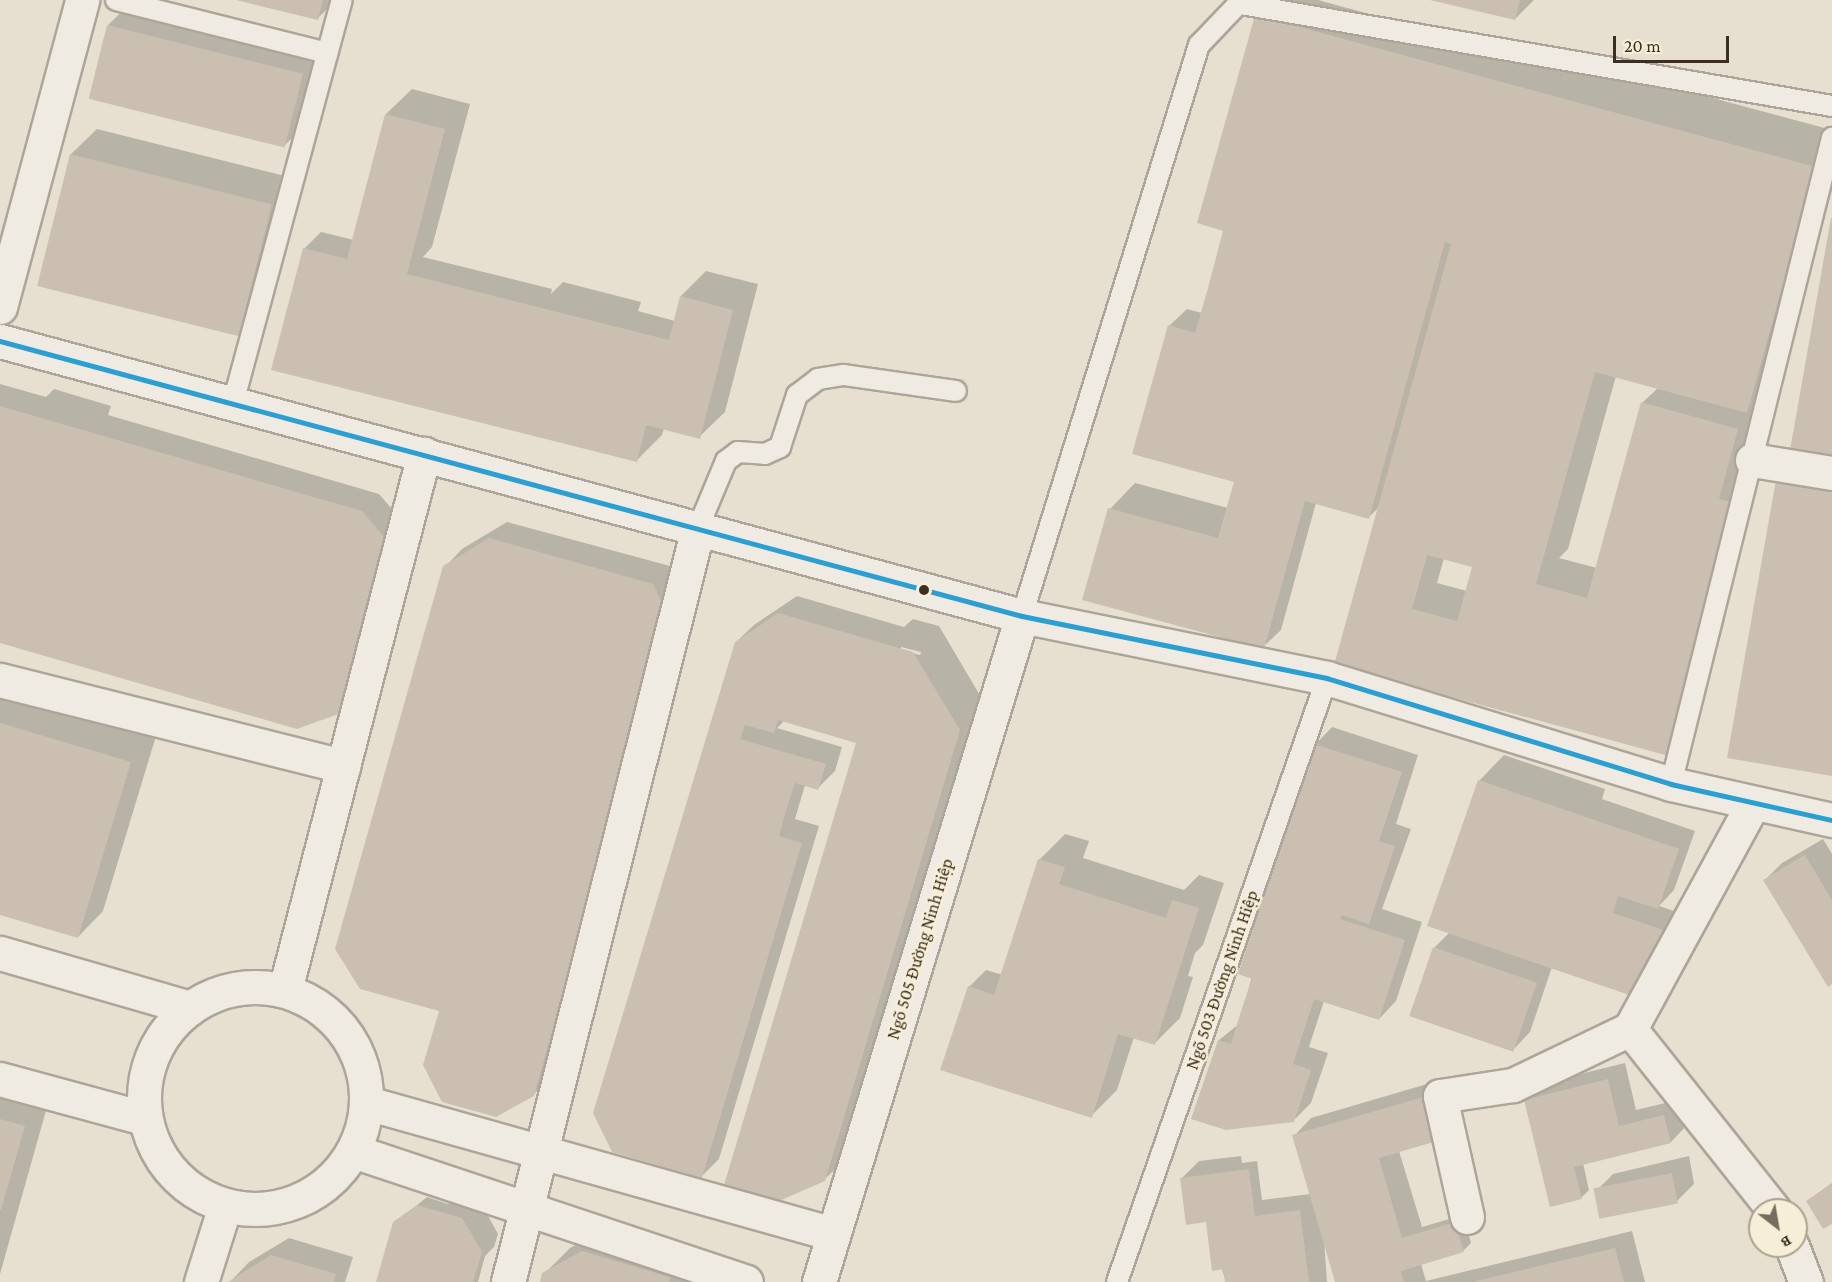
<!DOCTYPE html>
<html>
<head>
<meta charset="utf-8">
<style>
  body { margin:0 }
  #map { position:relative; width:1832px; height:1282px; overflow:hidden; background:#e7e0d1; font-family:"Crimson Pro",serif }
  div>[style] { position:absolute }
  .shadow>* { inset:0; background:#0003 }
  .building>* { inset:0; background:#cbbfb2; transform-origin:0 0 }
  .roads { filter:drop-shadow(2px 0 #ada599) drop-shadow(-2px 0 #ada599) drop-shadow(0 2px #ada599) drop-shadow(0 -2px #ada599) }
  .lane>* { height:20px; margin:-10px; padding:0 10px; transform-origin:10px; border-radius:10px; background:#efebe3 }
  .street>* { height:33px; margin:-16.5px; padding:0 16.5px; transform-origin:16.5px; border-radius:16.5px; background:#efebe3 }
  .street>.ring { margin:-16.5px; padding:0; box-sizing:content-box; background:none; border:33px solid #efebe3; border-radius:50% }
  .secondary>* { height:33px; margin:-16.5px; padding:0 16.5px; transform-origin:16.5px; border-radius:16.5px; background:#efebe3 }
  .bus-1>* { height:4.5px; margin:-2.25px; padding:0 2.25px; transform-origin:2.25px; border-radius:2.25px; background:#2b9ed2 }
  .dots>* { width:16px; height:16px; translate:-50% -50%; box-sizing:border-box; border:3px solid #f7eed8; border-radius:50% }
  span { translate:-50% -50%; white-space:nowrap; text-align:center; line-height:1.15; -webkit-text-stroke:5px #f7eed8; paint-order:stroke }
  .street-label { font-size:18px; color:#3d2e20 }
  .north { position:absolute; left:1748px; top:1198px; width:60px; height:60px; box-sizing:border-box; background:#f7eed8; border:2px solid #ada18e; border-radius:50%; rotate:149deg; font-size:16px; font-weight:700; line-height:24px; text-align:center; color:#3d2e20 }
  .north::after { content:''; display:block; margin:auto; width:21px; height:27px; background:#786c5e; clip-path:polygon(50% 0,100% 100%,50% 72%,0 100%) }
  .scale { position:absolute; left:1613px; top:36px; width:116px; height:27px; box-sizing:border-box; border:3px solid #3d2e20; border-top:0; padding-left:8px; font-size:18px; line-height:21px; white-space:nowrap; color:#3d2e20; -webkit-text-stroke:4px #f7eed8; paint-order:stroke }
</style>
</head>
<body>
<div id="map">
  <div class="shadow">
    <i style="clip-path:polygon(134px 0,328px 49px,309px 121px,284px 146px,108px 25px)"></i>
    <i style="clip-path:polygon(239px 0,336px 0,317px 19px)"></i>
    <i style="clip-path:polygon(evenodd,1272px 0,1318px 0,1582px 72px,1589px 65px,1832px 130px,1832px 190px,1798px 312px,1744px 471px,1735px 481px,1756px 487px,1719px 618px,1725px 620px,1707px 684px,1698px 692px,1336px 664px,1380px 506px,1369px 517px,1316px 503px,1281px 630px,1263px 647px,1110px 509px,1135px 483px,1228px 508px,1235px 482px,1169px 326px,1187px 309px,1202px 313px,1225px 230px,1272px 0,1616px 376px,1658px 388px,1642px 403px,1597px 568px,1559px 558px,1568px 549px,1616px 376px,1272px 0,1444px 558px,1474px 566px,1467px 591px,1437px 583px,1444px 558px)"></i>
    <i style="clip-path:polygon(1433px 0,1534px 0,1515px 19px)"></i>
    <i style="clip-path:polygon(412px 89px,470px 104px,432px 247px,423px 257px,552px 289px,551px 294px,563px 282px,641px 302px,638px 311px,675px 321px,681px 296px,706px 271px,758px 284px,725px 412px,699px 437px,664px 428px,662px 435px,636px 461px,304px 249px,321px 232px,354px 240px,386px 114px)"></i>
    <i style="clip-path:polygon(97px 129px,297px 179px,264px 310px,238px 335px,38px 285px,71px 154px)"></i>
    <i style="clip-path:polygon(0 384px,46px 397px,54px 389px,111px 406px,108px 415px,379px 494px,411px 531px,364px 692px,0 642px)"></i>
    <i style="clip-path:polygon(507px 522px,670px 566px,686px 600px,559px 1069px,533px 1095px,440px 1011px,445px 567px,462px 549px)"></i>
    <i style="clip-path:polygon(evenodd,797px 596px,904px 627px,913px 619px,939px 626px,985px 704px,842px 1162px,824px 1180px,857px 742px,784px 721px,777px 728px,842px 747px,835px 771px,818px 788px,805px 785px,795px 819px,819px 826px,719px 1159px,702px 1176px,736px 642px,754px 625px,797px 596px,901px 647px,921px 652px,920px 655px,901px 650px,901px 647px)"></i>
    <i style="clip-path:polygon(0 697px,156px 736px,103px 911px,78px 937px,0 914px)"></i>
    <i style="clip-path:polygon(1332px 727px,1418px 755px,1396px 824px,1411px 829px,1382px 909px,1422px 922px,1396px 1001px,1379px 1019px,1324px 1001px,1309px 1047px,1328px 1053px,1311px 1103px,1293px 1121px,1219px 1040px,1239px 1024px,1315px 745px)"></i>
    <i style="clip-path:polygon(1504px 755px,1605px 789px,1602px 799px,1695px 831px,1674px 890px,1659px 906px,1692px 917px,1652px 978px,1552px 967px,1530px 1032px,1513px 1050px,1434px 948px,1450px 932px,1479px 781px)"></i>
    <i style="clip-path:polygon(1065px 834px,1089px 841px,1083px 858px,1184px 890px,1199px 875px,1224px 883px,1203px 945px,1195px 953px,1188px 976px,1193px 977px,1180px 1018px,1154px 1044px,1134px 1037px,1117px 1090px,1091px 1116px,969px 987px,986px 970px,1003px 975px,1039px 860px)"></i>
    <i style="clip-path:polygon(1823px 839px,1832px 854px,1832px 982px,1765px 880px,1782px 863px)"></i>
    <i style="clip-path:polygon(1625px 1063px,1636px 1110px,1682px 1099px,1688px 1124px,1671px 1142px,1583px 1163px,1589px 1190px,1581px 1198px,1525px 1100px,1543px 1083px)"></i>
    <i style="clip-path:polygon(1451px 1077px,1464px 1120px,1446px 1137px,1399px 1151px,1422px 1227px,1463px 1215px,1471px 1243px,1463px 1251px,1421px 1264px,1426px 1281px,1632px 1231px,1645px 1282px,1336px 1282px,1324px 1239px,1327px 1282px,1226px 1282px,1207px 1221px,1182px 1178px,1199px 1161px,1241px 1156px,1242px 1163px,1257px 1161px,1262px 1200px,1311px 1194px,1294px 1136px,1311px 1118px)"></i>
    <i style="clip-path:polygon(0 1087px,49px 1100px,0 1274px)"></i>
    <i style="clip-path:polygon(1689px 1156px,1694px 1184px,1677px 1201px,1596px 1191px,1613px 1174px)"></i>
    <i style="clip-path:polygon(1832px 1183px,1832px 1222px,1807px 1201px)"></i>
    <i style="clip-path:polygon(457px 1195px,480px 1201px,498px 1234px,494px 1247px,485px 1256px,478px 1282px,377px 1282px,395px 1223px,427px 1197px,448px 1204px)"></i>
    <i style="clip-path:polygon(609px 1226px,695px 1251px,686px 1282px,541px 1282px,544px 1274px,570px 1248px)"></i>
    <i style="clip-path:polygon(289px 1238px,353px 1257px,345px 1282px,230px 1282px,249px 1262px)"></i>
  </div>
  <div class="building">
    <i style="clip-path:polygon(236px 0,323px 0,318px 20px)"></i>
    <i style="clip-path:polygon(1430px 0,1520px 0,1515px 20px)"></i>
    <i style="clip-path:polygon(evenodd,1255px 15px,1816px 167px,1747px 413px,1595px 372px,1536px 584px,1587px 598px,1641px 402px,1738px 429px,1719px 499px,1739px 504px,1669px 756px,1334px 665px,1451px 244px,1445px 242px,1369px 519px,1305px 501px,1264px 649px,1082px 600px,1108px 508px,1218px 538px,1234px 482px,1132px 454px,1168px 325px,1195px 333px,1208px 288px,1223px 231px,1197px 223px,1255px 15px,1427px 555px,1472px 567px,1457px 621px,1412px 609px,1427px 555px)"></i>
    <i style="left:107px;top:25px;width:202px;height:76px;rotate:14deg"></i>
    <i style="clip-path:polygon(385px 114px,445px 129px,407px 274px,669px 340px,680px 296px,733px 310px,700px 439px,646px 425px,637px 462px,271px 370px,303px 248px,347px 259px)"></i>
    <i style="left:70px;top:154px;width:208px;height:136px;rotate:14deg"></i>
    <i style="clip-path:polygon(1831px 218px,1832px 218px,1832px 457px,1790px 450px)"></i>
    <i style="clip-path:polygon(0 406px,362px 511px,394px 549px,347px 711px,297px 729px,0 643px)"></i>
    <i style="clip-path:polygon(1777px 474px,1832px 483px,1832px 776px,1727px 758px)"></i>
    <i style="clip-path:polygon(489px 538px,653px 584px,669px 618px,534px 1096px,496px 1117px,442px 1102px,423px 1065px,439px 1011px,360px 989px,335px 949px,443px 566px)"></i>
    <i style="clip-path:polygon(778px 613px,913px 652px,960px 730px,825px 1181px,779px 1201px,724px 1185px,856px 743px,778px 720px,774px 733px,745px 725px,740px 739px,826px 764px,818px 790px,795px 783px,786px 811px,779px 836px,802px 843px,702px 1178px,612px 1152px,593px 1113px,735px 642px)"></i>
    <i style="clip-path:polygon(0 723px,131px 762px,78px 938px,0 915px)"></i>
    <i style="clip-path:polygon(1314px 744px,1402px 772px,1379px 841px,1395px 846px,1369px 924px,1342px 915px,1340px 919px,1405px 940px,1379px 1020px,1314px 999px,1293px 1064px,1311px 1070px,1294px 1122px,1226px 1130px,1191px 1119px,1218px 1040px,1231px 1044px,1242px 1008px,1252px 979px,1238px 974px)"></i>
    <i style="clip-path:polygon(1478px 780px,1679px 849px,1658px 909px,1618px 896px,1613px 913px,1675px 934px,1667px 958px,1651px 953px,1635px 997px,1427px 926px)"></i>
    <i style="clip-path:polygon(1805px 855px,1832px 900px,1832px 984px,1828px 987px,1763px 880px)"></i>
    <i style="clip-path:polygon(1038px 859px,1065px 867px,1059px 884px,1166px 918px,1172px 900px,1199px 908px,1155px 1045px,1118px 1034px,1092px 1118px,940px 1070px,968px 986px,994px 995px)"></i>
    <i style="left:1433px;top:947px;width:110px;height:73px;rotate:19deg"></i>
    <i style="clip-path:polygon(1608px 1079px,1619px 1126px,1664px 1115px,1671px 1143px,1574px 1167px,1582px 1199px,1550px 1207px,1524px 1100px)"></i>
    <i style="clip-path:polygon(1434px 1094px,1447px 1138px,1379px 1158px,1402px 1238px,1455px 1222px,1464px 1252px,1401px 1271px,1404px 1282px,1335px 1282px,1292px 1135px)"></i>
    <i style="clip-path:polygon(0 1119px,25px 1126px,1px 1210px,0 1210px)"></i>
    <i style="clip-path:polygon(1249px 1169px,1255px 1216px,1300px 1210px,1309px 1282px,1225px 1282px,1223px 1269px,1212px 1271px,1206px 1222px,1186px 1225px,1180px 1178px)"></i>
    <i style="left:1672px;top:1173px;width:31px;height:80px;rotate:79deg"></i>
    <i style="clip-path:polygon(1832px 1184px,1832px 1224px,1823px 1229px,1806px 1201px)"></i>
    <i style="clip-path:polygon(417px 1205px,462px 1218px,482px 1252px,473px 1282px,376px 1282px,393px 1222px)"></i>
    <i style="clip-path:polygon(1615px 1248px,1624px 1282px,1476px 1282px,1476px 1281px)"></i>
    <i style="clip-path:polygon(582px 1251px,670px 1277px,669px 1282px,540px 1282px,542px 1273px)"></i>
    <i style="clip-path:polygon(271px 1255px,336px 1274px,334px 1282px,228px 1282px)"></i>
  </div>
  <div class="roads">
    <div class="lane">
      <i style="left:116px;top:0;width:218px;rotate:14.1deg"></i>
      <i style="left:1241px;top:4px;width:600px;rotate:9.79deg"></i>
      <i style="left:233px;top:403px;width:417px;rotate:-74.9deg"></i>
      <i style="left:698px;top:528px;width:73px;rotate:-67.3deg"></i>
      <i style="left:726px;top:461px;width:15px;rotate:-37deg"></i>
      <i style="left:738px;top:452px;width:27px;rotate:4deg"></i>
      <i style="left:765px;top:454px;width:17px;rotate:-25deg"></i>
      <i style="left:780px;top:447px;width:55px;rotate:-71.9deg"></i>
      <i style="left:797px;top:395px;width:26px;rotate:-37deg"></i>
      <i style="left:818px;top:379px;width:26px;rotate:-9deg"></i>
      <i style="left:844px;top:375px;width:113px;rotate:8.1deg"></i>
      <i style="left:1022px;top:616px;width:598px;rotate:-72.78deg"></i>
      <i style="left:1199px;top:45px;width:62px;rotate:-46.3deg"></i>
      <i style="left:1671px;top:784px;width:666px;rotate:-76.01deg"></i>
      <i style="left:1117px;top:1282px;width:639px;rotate:-70.83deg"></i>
    </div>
    <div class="street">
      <i style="left:0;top:307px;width:318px;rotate:-75deg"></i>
      <i style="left:1752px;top:460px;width:81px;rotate:9.2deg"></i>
      <i style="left:0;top:680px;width:354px;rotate:14.1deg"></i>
      <i style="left:0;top:953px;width:198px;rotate:16.1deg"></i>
      <i class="ring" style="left:144px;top:987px;width:189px;height:189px"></i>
      <i style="left:285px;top:990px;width:554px;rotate:-75.46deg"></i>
      <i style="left:1630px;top:1029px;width:231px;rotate:51.5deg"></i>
      <i style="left:0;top:1079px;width:149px;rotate:15.2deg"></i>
      <i style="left:367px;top:1103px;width:484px;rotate:15.7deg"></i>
      <i style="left:353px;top:1151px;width:414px;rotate:18.4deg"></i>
      <i style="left:1467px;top:1217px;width:124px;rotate:-102.6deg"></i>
      <i style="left:1440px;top:1096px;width:74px;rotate:-8.6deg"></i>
      <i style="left:1513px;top:1085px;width:130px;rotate:-25.6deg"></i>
      <i style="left:1630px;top:1029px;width:255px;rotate:-61.4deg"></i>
      <i style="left:1792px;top:1246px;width:39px;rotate:69deg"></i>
      <i style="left:201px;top:1282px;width:80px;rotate:-72.5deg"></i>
      <i style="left:508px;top:1282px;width:778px;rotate:-75.86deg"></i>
      <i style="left:819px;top:1282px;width:696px;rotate:-73.05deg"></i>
    </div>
    <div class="secondary">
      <i style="left:0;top:341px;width:1058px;rotate:15.06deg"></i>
      <i style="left:1022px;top:616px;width:311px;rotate:11.5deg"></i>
      <i style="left:1327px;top:678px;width:360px;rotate:17.1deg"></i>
      <i style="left:1671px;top:784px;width:165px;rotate:12.6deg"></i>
    </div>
  </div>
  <div class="bus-1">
    <i style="left:0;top:341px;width:1058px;rotate:15.06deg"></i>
    <i style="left:1022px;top:616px;width:311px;rotate:11.5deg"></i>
    <i style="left:1327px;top:678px;width:360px;rotate:17.1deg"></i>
    <i style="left:1671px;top:784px;width:165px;rotate:12.6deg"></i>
  </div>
  <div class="dots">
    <i style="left:924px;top:590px;background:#3d2e20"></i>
  </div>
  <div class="street-label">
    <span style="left:920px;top:949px;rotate:-73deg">Ngõ 505 Đường Ninh Hiệp</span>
    <span style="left:1222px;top:980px;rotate:-71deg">Ngõ 503 Đường Ninh Hiệp</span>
  </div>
  <div class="north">B</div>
  <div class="scale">20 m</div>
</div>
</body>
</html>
